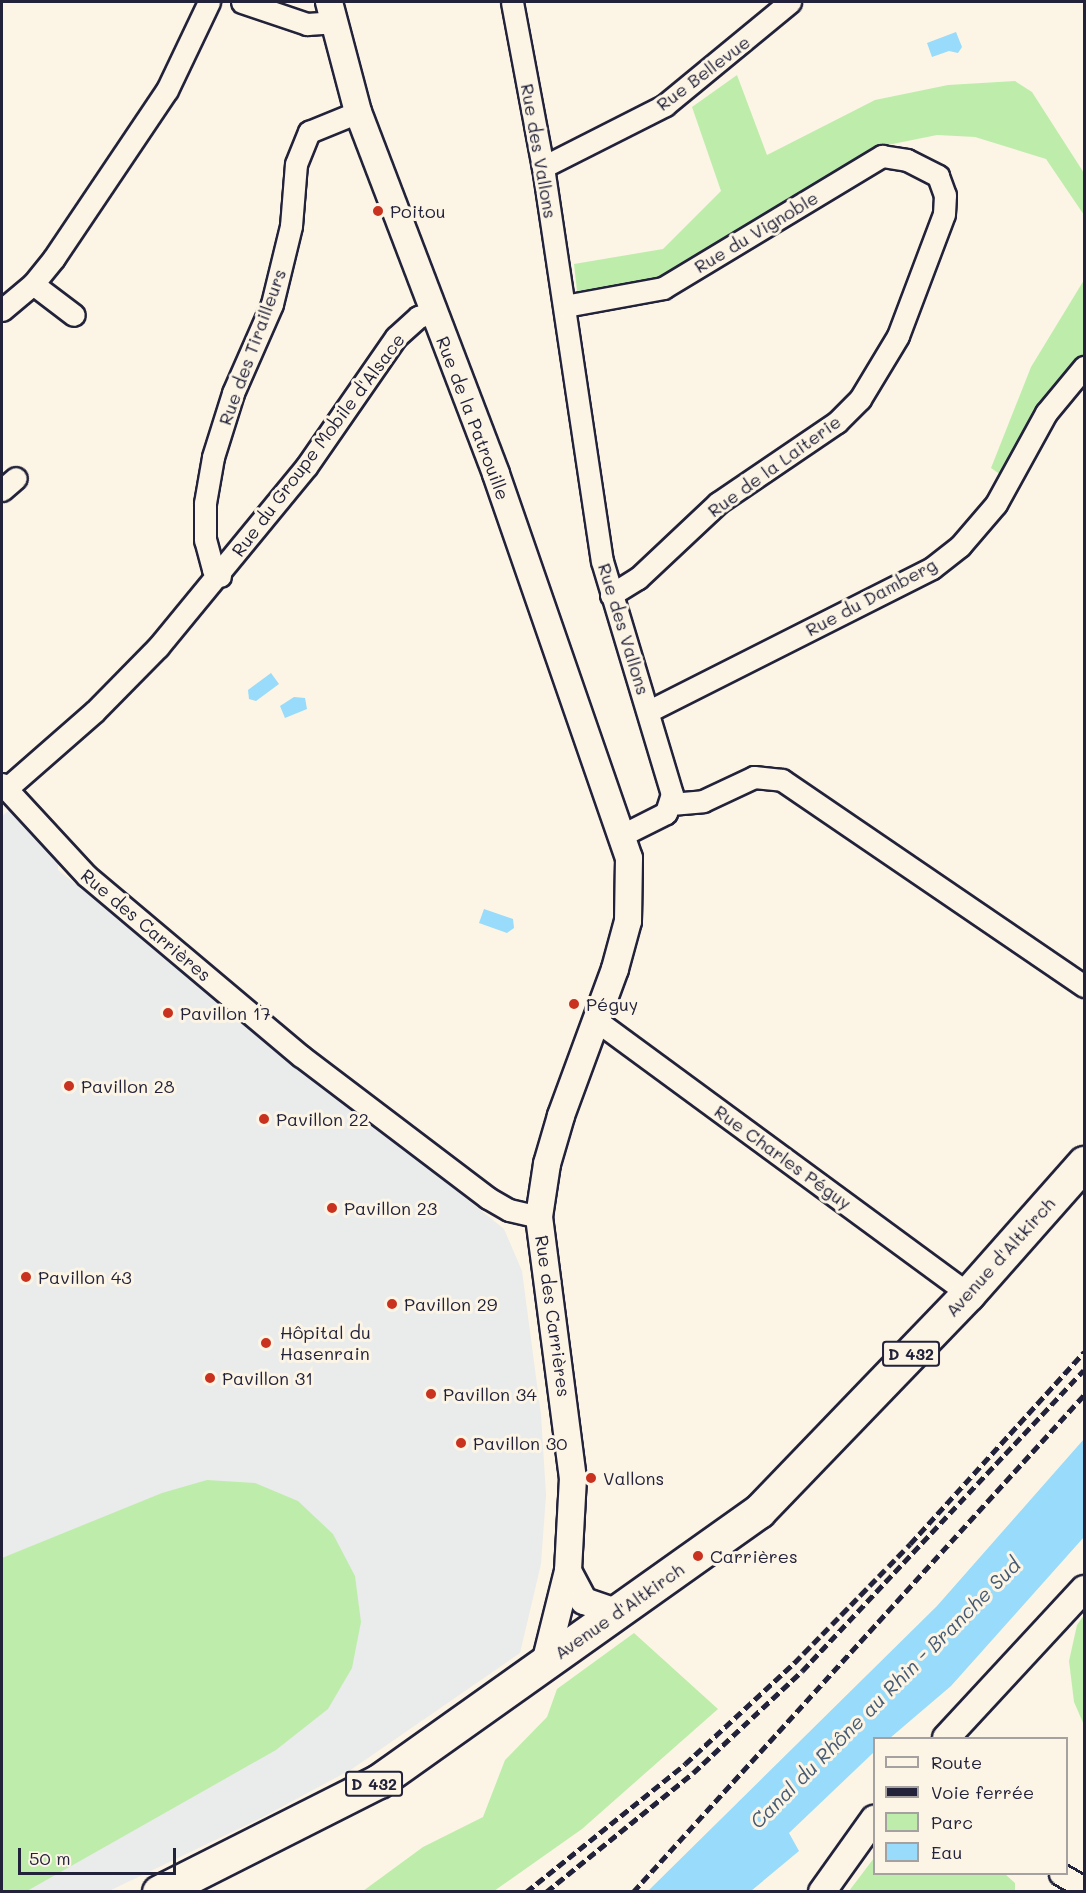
<!DOCTYPE html>
<html>
<head>
<meta charset="utf-8">
<style>
  body { margin:0 }
  #map { position:relative; width:1086px; height:1893px; overflow:hidden; background:#fcf5e5; font-family:Mali,sans-serif }
  div>[style] { position:absolute }
  .built>* { inset:0; background:#eaebeb }
  .green>* { inset:0; background:#beedab }
  .water>* { inset:0; background:#98dbfa }
  .roads { filter:drop-shadow(2px 0 #22223b) drop-shadow(-2px 0 #22223b) drop-shadow(0 2px #22223b) drop-shadow(0 -2px #22223b) }
  .minor>* { height:21px; margin:-10.5px; padding:0 10.5px; transform-origin:10.5px; border-radius:10.5px; background:#fcf5e5 }
  .tertiary>* { height:26px; margin:-13px; padding:0 13px; transform-origin:13px; border-radius:13px; background:#fcf5e5 }
  .primary>* { height:33px; margin:-16.5px; padding:0 16.5px; transform-origin:16.5px; border-radius:16.5px; background:#fcf5e5 }
  .rail>* { height:4.5px; margin-top:-2.25px; transform-origin:0; background:repeating-linear-gradient(90deg,#22223b 0 9px,transparent 0 13.5px) }
  .dots>* { width:16px; height:16px; translate:-50% -50%; box-sizing:border-box; border:3px solid #fcf5e5; border-radius:50% }
  span { translate:-50% -50%; white-space:nowrap; text-align:center; line-height:1.15; -webkit-text-stroke:6px #fcf5e5; paint-order:stroke }
  .shield-label span { padding:2px 4px; background:#fcf5e5; border:2px solid; border-radius:4px; -webkit-text-stroke-width:0 }
  .shield-label { font-size:16px; color:#22223b; font-weight:700 }
  .street-label { font-size:18px; color:#22223b }
  .poi-label { font-size:18px; color:#22223b }
  .left { translate:0 -50%; text-align:left }
  .water-label { font-size:20px; color:#455a74; font-style:italic }
  .frame { position:absolute; inset:0; border:3px solid #22223b; pointer-events:none }
  .legend { position:absolute; left:873px; top:1737px; width:195px; height:138px; box-sizing:border-box; background:#fcf5e5; border:2px solid #a5a1a1; margin:0; padding:8px 10px; list-style:none; font-size:18px; color:#22223b }
  .legend li { display:flex; align-items:center; gap:12px; height:30px }
  .legend b { width:30px; border:2px solid #a5a1a1 }
  .scale { position:absolute; left:18px; top:1848px; width:158px; height:27px; box-sizing:border-box; border:3px solid #22223b; border-top:0; padding-left:8px; font-size:18px; line-height:21px; white-space:nowrap; color:#22223b; -webkit-text-stroke:4px #fcf5e5; paint-order:stroke }
</style>
</head>
<body>
<div id="map">
  <div class="built">
    <i style="clip-path:polygon(11px 809px,58px 860px,58px 870px,504px 1229px,522px 1271px,541px 1415px,546px 1495px,541px 1564px,520px 1653px,352px 1769px,261px 1818px,109px 1891px,2px 1892px,2px 816px)"></i>
  </div>
  <div class="green">
    <i style="clip-path:polygon(737px 75px,767px 155px,875px 100px,948px 85px,1015px 81px,1032px 92px,1084px 173px,1084px 215px,1046px 159px,975px 137px,937px 135px,873px 148px,651px 283px,577px 291px,574px 264px,663px 249px,721px 191px,692px 107px)"></i>
    <i style="clip-path:polygon(1084px 280px,1084px 360px,1004px 477px,991px 468px,1031px 367px)"></i>
    <i style="clip-path:polygon(207px 1480px,255px 1483px,298px 1501px,333px 1534px,355px 1576px,361px 1622px,352px 1668px,328px 1709px,276px 1750px,27px 1891px,2px 1891px,2px 1558px,162px 1493px)"></i>
    <i style="clip-path:polygon(1084px 1615px,1084px 1725px,1074px 1702px,1069px 1661px,1077px 1625px)"></i>
    <i style="clip-path:polygon(634px 1633px,718px 1709px,582px 1829px,494px 1891px,363px 1891px,423px 1847px,483px 1817px,505px 1760px,547px 1717px,557px 1689px)"></i>
    <i style="clip-path:polygon(874px 1858px,874px 1874px,1005px 1874px,1015px 1883px,1015px 1891px,849px 1891px)"></i>
  </div>
  <div class="water">
    <i style="clip-path:polygon(956px 32px,962px 47px,958px 53px,949px 51px,932px 57px,927px 43px)"></i>
    <i style="clip-path:polygon(271px 673px,279px 684px,256px 701px,249px 699px,248px 690px)"></i>
    <i style="clip-path:polygon(294px 697px,305px 698px,307px 709px,285px 718px,280px 706px)"></i>
    <i style="clip-path:polygon(484px 909px,513px 919px,514px 928px,507px 933px,479px 923px)"></i>
    <i style="clip-path:polygon(1084px 1439px,1084px 1537px,951px 1686px,890px 1738px,874px 1738px,874px 1752px,789px 1833px,799px 1851px,751px 1891px,648px 1891px,937px 1606px)"></i>
  </div>
  <div class="roads">
    <div class="minor">
      <i style="left:242px;top:2px;width:69px;rotate:18.7deg"></i>
      <i style="left:307px;top:24px;width:26px;rotate:-4deg"></i>
      <i style="left:512px;top:2px;width:168px;rotate:79.4deg"></i>
      <i style="left:543px;top:167px;width:398px;rotate:81.5deg"></i>
      <i style="left:602px;top:561px;width:243px;rotate:73.3deg"></i>
      <i style="left:672px;top:794px;width:20px;rotate:108deg"></i>
      <i style="left:666px;top:813px;width:47px;rotate:153.4deg"></i>
      <i style="left:543px;top:167px;width:137px;rotate:-26.9deg"></i>
      <i style="left:665px;top:105px;width:162px;rotate:-39.5deg"></i>
      <i style="left:33px;top:284px;width:51px;rotate:37.1deg"></i>
      <i style="left:565px;top:306px;width:100px;rotate:-10.4deg"></i>
      <i style="left:663px;top:288px;width:256px;rotate:-31.1deg"></i>
      <i style="left:882px;top:156px;width:25px;rotate:9deg"></i>
      <i style="left:907px;top:160px;width:35px;rotate:27deg"></i>
      <i style="left:938px;top:176px;width:20px;rotate:70deg"></i>
      <i style="left:945px;top:195px;width:19px;rotate:93deg"></i>
      <i style="left:944px;top:214px;width:130px;rotate:110.7deg"></i>
      <i style="left:898px;top:336px;width:74px;rotate:121.1deg"></i>
      <i style="left:860px;top:399px;width:33px;rotate:135deg"></i>
      <i style="left:837px;top:422px;width:144px;rotate:145.8deg"></i>
      <i style="left:718px;top:503px;width:110px;rotate:136.8deg"></i>
      <i style="left:638px;top:578px;width:32px;rotate:148deg"></i>
      <i style="left:2px;top:310px;width:40px;rotate:-40deg"></i>
      <i style="left:33px;top:284px;width:33px;rotate:-51deg"></i>
      <i style="left:54px;top:258px;width:202px;rotate:-56.1deg"></i>
      <i style="left:167px;top:90px;width:98px;rotate:-64.5deg"></i>
      <i style="left:2px;top:490px;width:18px;rotate:-41deg"></i>
      <i style="left:220px;top:576px;width:10px;rotate:-135deg"></i>
      <i style="left:213px;top:569px;width:30px;rotate:-105deg"></i>
      <i style="left:205px;top:540px;width:37px;rotate:-90deg"></i>
      <i style="left:205px;top:503px;width:47px;rotate:-80.1deg"></i>
      <i style="left:213px;top:457px;width:67px;rotate:-72.6deg"></i>
      <i style="left:233px;top:393px;width:97px;rotate:-66.3deg"></i>
      <i style="left:272px;top:304px;width:80px;rotate:-76.3deg"></i>
      <i style="left:291px;top:226px;width:62px;rotate:-85.4deg"></i>
      <i style="left:296px;top:164px;width:35px;rotate:-68deg"></i>
      <i style="left:309px;top:132px;width:53px;rotate:-22.2deg"></i>
      <i style="left:649px;top:711px;width:317px;rotate:-26.8deg"></i>
      <i style="left:932px;top:568px;width:36px;rotate:-38deg"></i>
      <i style="left:960px;top:546px;width:55px;rotate:-49.4deg"></i>
      <i style="left:996px;top:504px;width:104px;rotate:-61.2deg"></i>
      <i style="left:1046px;top:413px;width:60px;rotate:-50.4deg"></i>
      <i style="left:2px;top:784px;width:125px;rotate:47.3deg"></i>
      <i style="left:87px;top:876px;width:280px;rotate:40.1deg"></i>
      <i style="left:301px;top:1056px;width:235px;rotate:37.2deg"></i>
      <i style="left:488px;top:1198px;width:24px;rotate:30deg"></i>
      <i style="left:509px;top:1210px;width:31px;rotate:13deg"></i>
      <i style="left:6px;top:789px;width:118px;rotate:-41.2deg"></i>
      <i style="left:95px;top:711px;width:90px;rotate:-45.5deg"></i>
      <i style="left:158px;top:647px;width:233px;rotate:-50.6deg"></i>
      <i style="left:306px;top:467px;width:158px;rotate:-55.3deg"></i>
      <i style="left:396px;top:337px;width:30px;rotate:-42deg"></i>
      <i style="left:418px;top:317px;width:16px;rotate:-18deg"></i>
      <i style="left:671px;top:804px;width:32px;rotate:-5deg"></i>
      <i style="left:703px;top:801px;width:56px;rotate:-25.2deg"></i>
      <i style="left:754px;top:777px;width:28px;rotate:6deg"></i>
      <i style="left:782px;top:780px;width:366px;rotate:34.3deg"></i>
      <i style="left:597px;top:1021px;width:461px;rotate:36.3deg"></i>
      <i style="left:1060px;top:1874px;width:28px;rotate:30deg"></i>
    </div>
    <div class="tertiary">
      <i style="left:329px;top:2px;width:114px;rotate:75.2deg"></i>
      <i style="left:358px;top:112px;width:387px;rotate:69.1deg"></i>
      <i style="left:496px;top:474px;width:406px;rotate:70.9deg"></i>
      <i style="left:629px;top:858px;width:63px;rotate:90.9deg"></i>
      <i style="left:628px;top:921px;width:50px;rotate:105.2deg"></i>
      <i style="left:615px;top:969px;width:157px;rotate:110.2deg"></i>
      <i style="left:561px;top:1116px;width:50px;rotate:106.3deg"></i>
      <i style="left:547px;top:1164px;width:54px;rotate:98.6deg"></i>
      <i style="left:539px;top:1217px;width:263px;rotate:82.6deg"></i>
      <i style="left:573px;top:1478px;width:93px;rotate:93.1deg"></i>
      <i style="left:568px;top:1571px;width:95px;rotate:104deg"></i>
      <i style="left:568px;top:1571px;width:34px;rotate:62deg"></i>
      <i style="left:584px;top:1601px;width:37px;rotate:19deg"></i>
      <i style="left:946px;top:1738px;width:203px;rotate:-47.2deg"></i>
      <i style="left:822px;top:1892px;width:90px;rotate:-54.5deg"></i>
    </div>
    <div class="primary">
      <i style="left:159px;top:1892px;width:246px;rotate:-26.8deg"></i>
      <i style="left:379px;top:1781px;width:466px;rotate:-35.4deg"></i>
      <i style="left:759px;top:1511px;width:301px;rotate:-46.1deg"></i>
      <i style="left:968px;top:1294px;width:175px;rotate:-48.5deg"></i>
    </div>
  </div>
  <div class="rail">
    <i style="left:526px;top:1892px;width:204px;rotate:-38.8deg"></i>
    <i style="left:685px;top:1764px;width:149px;rotate:-42.8deg"></i>
    <i style="left:794px;top:1663px;width:166px;rotate:-45.7deg"></i>
    <i style="left:910px;top:1544px;width:259px;rotate:-47.8deg"></i>
    <i style="left:546px;top:1892px;width:189px;rotate:-39deg"></i>
    <i style="left:693px;top:1773px;width:149px;rotate:-43.1deg"></i>
    <i style="left:802px;top:1671px;width:412px;rotate:-46.9deg"></i>
    <i style="left:633px;top:1892px;width:671px;rotate:-47.78deg"></i>
  </div>
  <div class="dots">
    <i style="left:378px;top:211px;background:#c8321e"></i>
    <i style="left:574px;top:1004px;background:#c8321e"></i>
    <i style="left:168px;top:1013px;background:#c8321e"></i>
    <i style="left:69px;top:1086px;background:#c8321e"></i>
    <i style="left:264px;top:1119px;background:#c8321e"></i>
    <i style="left:332px;top:1208px;background:#c8321e"></i>
    <i style="left:26px;top:1277px;background:#c8321e"></i>
    <i style="left:392px;top:1304px;background:#c8321e"></i>
    <i style="left:266px;top:1343px;background:#c8321e"></i>
    <i style="left:210px;top:1378px;background:#c8321e"></i>
    <i style="left:431px;top:1394px;background:#c8321e"></i>
    <i style="left:461px;top:1443px;background:#c8321e"></i>
    <i style="left:591px;top:1478px;background:#c8321e"></i>
    <i style="left:698px;top:1556px;background:#c8321e"></i>
  </div>
  <div class="shield-label">
    <span style="left:911px;top:1354px">D 432</span>
    <span style="left:374px;top:1784px">D 432</span>
  </div>
  <div class="street-label">
    <span style="left:703px;top:73px;rotate:-37deg">Rue Bellevue</span>
    <span style="left:539px;top:151px;rotate:80deg">Rue des Vallons</span>
    <span style="left:756px;top:232px;rotate:-31deg">Rue du Vignoble</span>
    <span style="left:252px;top:347px;rotate:-70deg">Rue des Tirailleurs</span>
    <span style="left:473px;top:418px;rotate:69deg">Rue de la Patrouille</span>
    <span style="left:318px;top:445px;rotate:-53deg">Rue du Groupe Mobile d'Alsace</span>
    <span style="left:774px;top:466px;rotate:-36deg">Rue de la Laiterie</span>
    <span style="left:871px;top:597px;rotate:-28deg">Rue du Damberg</span>
    <span style="left:624px;top:629px;rotate:73deg">Rue des Vallons</span>
    <span style="left:146px;top:925px;rotate:40deg">Rue des Carrières</span>
    <span style="left:783px;top:1157px;rotate:36deg">Rue Charles Péguy</span>
    <span style="left:1000px;top:1257px;rotate:-48deg">Avenue d'Altkirch</span>
    <span style="left:553px;top:1316px;rotate:82deg">Rue des Carrières</span>
    <span style="left:619px;top:1611px;rotate:-35deg">Avenue d'Altkirch</span>
  </div>
  <div class="poi-label">
    <span class="left" style="left:390px;top:211px">Poitou</span>
    <span class="left" style="left:586px;top:1004px">Péguy</span>
    <span class="left" style="left:180px;top:1013px">Pavillon 17</span>
    <span class="left" style="left:81px;top:1086px">Pavillon 28</span>
    <span class="left" style="left:276px;top:1119px">Pavillon 22</span>
    <span class="left" style="left:344px;top:1208px">Pavillon 23</span>
    <span class="left" style="left:38px;top:1277px">Pavillon 43</span>
    <span class="left" style="left:404px;top:1304px">Pavillon 29</span>
    <span class="left" style="left:280px;top:1343px">Hôpital du<br>Hasenrain</span>
    <span class="left" style="left:222px;top:1378px">Pavillon 31</span>
    <span class="left" style="left:443px;top:1394px">Pavillon 34</span>
    <span class="left" style="left:473px;top:1443px">Pavillon 30</span>
    <span class="left" style="left:603px;top:1478px">Vallons</span>
    <span class="left" style="left:710px;top:1556px">Carrières</span>
  </div>
  <div class="water-label">
    <span style="left:885px;top:1693px;rotate:-45deg">Canal du Rhône au Rhin - Branche Sud</span>
  </div>
  <div class="frame"></div>
  <ul class="legend">
  <li><b style="height:8px;background:#fcf5e5"></b>Route</li>
  <li><b style="height:8px;background:#22223b"></b>Voie ferrée</li>
  <li><b style="height:16px;background:#beedab"></b>Parc</li>
  <li><b style="height:16px;background:#98dbfa"></b>Eau</li>
  </ul>
  <div class="scale">50 m</div>
</div>
</body>
</html>
